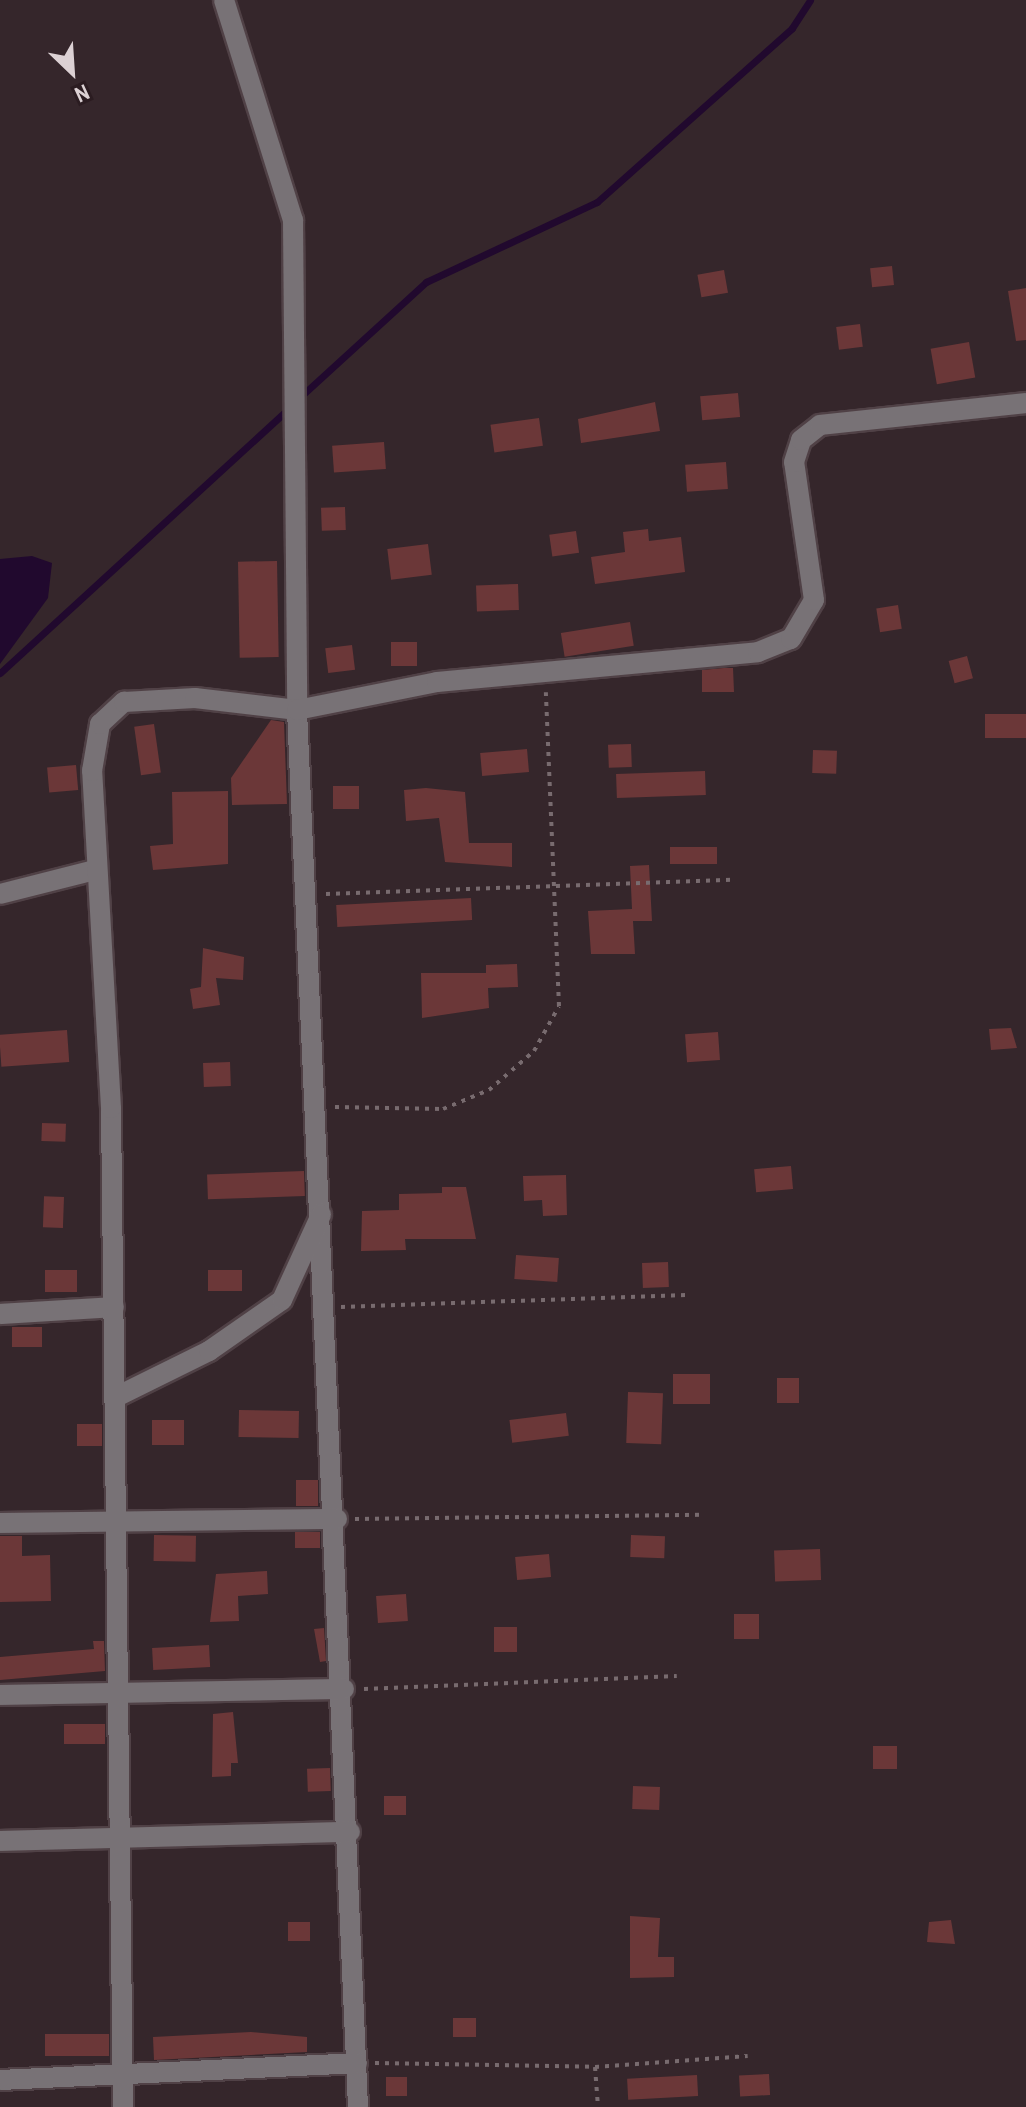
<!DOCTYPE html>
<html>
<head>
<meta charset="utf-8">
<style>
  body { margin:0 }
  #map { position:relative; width:1026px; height:2107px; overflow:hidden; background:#35262b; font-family:"Archivo Narrow",sans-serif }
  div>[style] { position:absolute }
  .water>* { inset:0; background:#21092e }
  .stream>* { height:7px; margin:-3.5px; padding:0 3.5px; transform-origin:3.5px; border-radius:3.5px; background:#21092e }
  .building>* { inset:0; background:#6b3738; transform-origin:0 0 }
  .path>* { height:4px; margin-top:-2px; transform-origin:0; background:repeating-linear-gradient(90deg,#786b6f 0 4px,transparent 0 10px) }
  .roads { filter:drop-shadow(2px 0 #504146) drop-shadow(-2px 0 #504146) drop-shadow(0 2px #504146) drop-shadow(0 -2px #504146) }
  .minor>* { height:20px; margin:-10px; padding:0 10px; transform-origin:10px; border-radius:10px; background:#787276 }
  span { translate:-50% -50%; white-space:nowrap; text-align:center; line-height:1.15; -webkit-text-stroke:7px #2b1c21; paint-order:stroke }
  .north { position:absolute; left:32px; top:32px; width:80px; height:80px; -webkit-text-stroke:6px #2b1c21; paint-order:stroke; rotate:155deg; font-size:22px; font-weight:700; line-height:32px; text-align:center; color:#dcd1d4 }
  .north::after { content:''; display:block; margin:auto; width:28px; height:36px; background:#dcd1d4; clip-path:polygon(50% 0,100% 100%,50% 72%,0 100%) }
</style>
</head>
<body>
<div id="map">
  <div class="water">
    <i style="clip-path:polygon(32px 556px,52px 563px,48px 598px,0 664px,0 559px)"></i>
  </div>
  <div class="stream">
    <i style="left:299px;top:398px;width:172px;rotate:-42.4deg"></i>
    <i style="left:426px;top:282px;width:189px;rotate:-25.1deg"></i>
    <i style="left:597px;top:202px;width:261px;rotate:-41.7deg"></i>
    <i style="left:792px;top:28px;width:33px;rotate:-57deg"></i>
    <i style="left:0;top:673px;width:394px;rotate:-42.5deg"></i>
  </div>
  <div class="building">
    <i style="left:892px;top:266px;width:19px;height:22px;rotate:84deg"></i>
    <i style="left:724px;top:270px;width:23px;height:27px;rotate:80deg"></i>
    <i style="clip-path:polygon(1026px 288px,1026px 340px,1016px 341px,1008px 291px)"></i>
    <i style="left:860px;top:324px;width:23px;height:24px;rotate:83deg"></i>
    <i style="left:969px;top:342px;width:36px;height:39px;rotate:80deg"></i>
    <i style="left:738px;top:393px;width:24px;height:38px;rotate:85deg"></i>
    <i style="clip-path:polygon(655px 402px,660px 431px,581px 443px,578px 419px)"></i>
    <i style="left:539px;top:418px;width:28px;height:49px;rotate:82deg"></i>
    <i style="left:384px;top:442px;width:27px;height:52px;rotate:86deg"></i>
    <i style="left:726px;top:462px;width:27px;height:41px;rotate:86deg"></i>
    <i style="left:345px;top:507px;width:23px;height:24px;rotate:88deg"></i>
    <i style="clip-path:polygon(648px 529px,649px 541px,681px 537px,685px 572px,595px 584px,591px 557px,625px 552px,623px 532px)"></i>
    <i style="left:576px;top:531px;width:22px;height:27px;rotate:82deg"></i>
    <i style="left:428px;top:544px;width:31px;height:41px;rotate:83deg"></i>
    <i style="left:277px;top:561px;width:96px;height:39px;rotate:89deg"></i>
    <i style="left:518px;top:584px;width:26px;height:42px;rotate:88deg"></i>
    <i style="left:898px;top:605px;width:24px;height:22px;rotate:81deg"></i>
    <i style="left:630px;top:622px;width:24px;height:70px;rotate:81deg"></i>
    <i style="left:391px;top:642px;width:26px;height:24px"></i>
    <i style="left:352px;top:645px;width:25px;height:27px;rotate:83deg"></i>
    <i style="left:967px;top:656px;width:23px;height:19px;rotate:75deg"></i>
    <i style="clip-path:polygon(724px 668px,733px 668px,734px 692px,702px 692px,702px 670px)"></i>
    <i style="left:1026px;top:714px;width:24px;height:41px;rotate:90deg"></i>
    <i style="clip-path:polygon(271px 720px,284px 722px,287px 804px,232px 805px,231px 778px)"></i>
    <i style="left:154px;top:724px;width:49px;height:20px;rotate:82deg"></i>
    <i style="left:631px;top:744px;width:23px;height:23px;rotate:88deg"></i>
    <i style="left:527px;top:749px;width:23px;height:47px;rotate:85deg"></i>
    <i style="left:813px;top:750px;width:24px;height:23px;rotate:2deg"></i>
    <i style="left:76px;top:765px;width:25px;height:29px;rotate:85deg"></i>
    <i style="left:705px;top:771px;width:24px;height:89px;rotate:88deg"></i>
    <i style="left:333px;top:786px;width:26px;height:23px"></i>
    <i style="clip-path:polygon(426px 788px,465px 792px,469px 843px,512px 843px,512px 867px,445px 862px,439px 818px,406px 821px,404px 790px)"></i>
    <i style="clip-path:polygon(228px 791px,228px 864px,153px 870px,150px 846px,173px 844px,172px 792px)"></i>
    <i style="left:670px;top:847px;width:47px;height:17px"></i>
    <i style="clip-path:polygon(649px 865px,652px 921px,633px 921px,635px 954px,591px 954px,588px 911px,632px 909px,630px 866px)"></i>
    <i style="left:471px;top:898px;width:22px;height:135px;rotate:87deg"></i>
    <i style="clip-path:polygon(203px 948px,244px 957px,243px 980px,216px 978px,220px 1005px,193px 1009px,190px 989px,201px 987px)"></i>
    <i style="clip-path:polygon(517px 964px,518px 987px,488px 988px,489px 1008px,422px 1018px,421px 973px,486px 973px,486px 965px)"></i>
    <i style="clip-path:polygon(1011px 1028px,1017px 1048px,991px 1050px,989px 1029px)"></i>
    <i style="left:67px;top:1030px;width:32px;height:68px;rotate:86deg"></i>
    <i style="left:718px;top:1032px;width:28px;height:33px;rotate:86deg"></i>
    <i style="left:230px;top:1062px;width:24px;height:27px;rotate:88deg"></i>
    <i style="left:42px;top:1123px;width:24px;height:18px;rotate:2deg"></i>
    <i style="left:791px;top:1166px;width:23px;height:37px;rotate:85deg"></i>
    <i style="left:304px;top:1171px;width:25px;height:97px;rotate:88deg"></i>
    <i style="clip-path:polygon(566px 1175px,567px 1215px,543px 1216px,542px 1200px,524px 1201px,523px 1176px)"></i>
    <i style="clip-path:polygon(442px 1187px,466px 1187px,476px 1239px,405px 1239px,406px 1250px,361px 1251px,362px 1211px,399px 1210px,399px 1194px,442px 1193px)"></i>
    <i style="left:64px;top:1197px;width:31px;height:20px;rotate:92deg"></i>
    <i style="left:516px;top:1255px;width:43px;height:24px;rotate:4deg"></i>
    <i style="left:668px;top:1262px;width:25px;height:26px;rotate:88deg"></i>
    <i style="left:45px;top:1270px;width:32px;height:22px"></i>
    <i style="left:208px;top:1270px;width:34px;height:21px"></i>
    <i style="left:42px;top:1327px;width:20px;height:30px;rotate:90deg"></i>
    <i style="left:673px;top:1374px;width:37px;height:30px"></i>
    <i style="left:777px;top:1378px;width:22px;height:25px"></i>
    <i style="left:628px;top:1392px;width:35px;height:51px;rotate:2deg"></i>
    <i style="left:239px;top:1410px;width:60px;height:27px;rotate:1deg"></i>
    <i style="left:566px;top:1413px;width:23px;height:57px;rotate:83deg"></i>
    <i style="left:152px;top:1420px;width:32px;height:25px"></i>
    <i style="left:77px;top:1424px;width:25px;height:22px"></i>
    <i style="left:296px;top:1480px;width:22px;height:26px"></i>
    <i style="left:295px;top:1532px;width:25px;height:16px"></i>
    <i style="left:154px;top:1535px;width:42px;height:26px;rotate:1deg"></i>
    <i style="left:631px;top:1535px;width:34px;height:22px;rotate:2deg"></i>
    <i style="clip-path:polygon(0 1536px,22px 1536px,22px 1556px,50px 1555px,51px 1601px,0 1602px)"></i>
    <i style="left:820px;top:1549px;width:31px;height:46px;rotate:88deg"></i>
    <i style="left:549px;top:1554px;width:23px;height:34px;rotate:85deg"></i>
    <i style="clip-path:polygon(267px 1571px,268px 1594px,238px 1596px,239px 1621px,210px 1622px,216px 1574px)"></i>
    <i style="left:406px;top:1594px;width:27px;height:30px;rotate:86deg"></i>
    <i style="left:734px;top:1614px;width:25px;height:25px"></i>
    <i style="left:494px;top:1627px;width:23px;height:25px"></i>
    <i style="clip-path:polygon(324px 1628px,326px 1661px,320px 1662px,314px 1629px)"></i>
    <i style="clip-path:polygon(93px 1641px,104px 1641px,105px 1671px,0 1680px,0 1657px,94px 1649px)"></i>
    <i style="left:209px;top:1645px;width:22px;height:57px;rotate:87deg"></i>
    <i style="clip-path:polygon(233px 1712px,238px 1763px,231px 1763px,231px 1776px,212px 1777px,213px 1714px)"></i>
    <i style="left:64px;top:1724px;width:41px;height:20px"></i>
    <i style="left:873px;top:1746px;width:24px;height:23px"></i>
    <i style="left:330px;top:1768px;width:23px;height:23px;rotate:88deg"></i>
    <i style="left:633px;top:1786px;width:27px;height:23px;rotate:2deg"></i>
    <i style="left:384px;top:1796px;width:22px;height:19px"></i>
    <i style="clip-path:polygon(630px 1916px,660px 1918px,658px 1957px,674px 1957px,674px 1977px,630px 1978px)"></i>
    <i style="clip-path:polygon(951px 1920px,955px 1944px,927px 1942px,929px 1922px)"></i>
    <i style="left:288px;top:1922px;width:22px;height:19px"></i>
    <i style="left:453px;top:2018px;width:23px;height:19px"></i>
    <i style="clip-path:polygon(251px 2032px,307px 2037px,307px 2052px,154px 2060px,153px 2037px)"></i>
    <i style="left:109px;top:2034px;width:22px;height:64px;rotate:90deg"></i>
    <i style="left:769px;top:2074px;width:21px;height:30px;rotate:87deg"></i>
    <i style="left:697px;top:2075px;width:21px;height:70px;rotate:87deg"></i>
    <i style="left:386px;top:2077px;width:21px;height:19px"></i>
  </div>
  <div class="path">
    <i style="left:326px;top:894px;width:406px;rotate:-2deg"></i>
    <i style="left:335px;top:1107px;width:108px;rotate:1.1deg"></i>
    <i style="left:443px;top:1109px;width:50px;rotate:-22.4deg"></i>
    <i style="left:489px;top:1090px;width:60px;rotate:-40.9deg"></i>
    <i style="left:534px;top:1051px;width:51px;rotate:-60.9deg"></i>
    <i style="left:559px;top:1006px;width:314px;rotate:-92.4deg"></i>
    <i style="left:341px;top:1307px;width:345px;rotate:-2deg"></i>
    <i style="left:355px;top:1519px;width:348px;rotate:-0.7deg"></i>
    <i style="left:364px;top:1689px;width:313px;rotate:-2.4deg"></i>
    <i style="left:375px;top:2063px;width:220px;rotate:1deg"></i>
    <i style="left:595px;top:2067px;width:153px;rotate:-4.1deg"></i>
    <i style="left:595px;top:2067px;width:40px;rotate:85.7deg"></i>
  </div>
  <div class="roads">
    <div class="minor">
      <i style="left:224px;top:0;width:231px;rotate:72.6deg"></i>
      <i style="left:293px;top:220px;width:490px;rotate:89.5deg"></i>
      <i style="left:297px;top:710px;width:1398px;rotate:87.5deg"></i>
      <i style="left:0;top:894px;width:98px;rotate:-14.2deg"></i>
      <i style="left:0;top:1314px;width:114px;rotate:-3.5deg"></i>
      <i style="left:114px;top:1398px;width:106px;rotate:-26.3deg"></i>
      <i style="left:209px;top:1351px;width:89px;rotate:-34.9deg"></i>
      <i style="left:282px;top:1300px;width:94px;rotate:-65.4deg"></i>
      <i style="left:0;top:1523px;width:337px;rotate:-0.7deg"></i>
      <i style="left:0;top:1695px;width:344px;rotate:-1deg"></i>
      <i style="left:0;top:1841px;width:350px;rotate:-1.5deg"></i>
      <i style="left:0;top:2080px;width:357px;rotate:-2.7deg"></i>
      <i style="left:123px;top:2107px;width:999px;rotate:-90.69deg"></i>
      <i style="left:111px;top:1108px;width:338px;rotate:-93.2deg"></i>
      <i style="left:92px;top:771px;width:48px;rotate:-80.3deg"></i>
      <i style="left:100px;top:724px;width:33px;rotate:-43deg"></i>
      <i style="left:124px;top:702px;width:71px;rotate:-3.2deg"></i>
      <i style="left:195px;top:698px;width:103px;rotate:6.7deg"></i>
      <i style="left:297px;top:710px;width:143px;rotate:-11.3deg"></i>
      <i style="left:437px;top:682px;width:322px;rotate:-5.3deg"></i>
      <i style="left:758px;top:652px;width:35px;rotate:-22deg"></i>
      <i style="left:791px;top:639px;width:45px;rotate:-59.5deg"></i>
      <i style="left:814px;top:600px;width:139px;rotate:-98.2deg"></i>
      <i style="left:794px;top:462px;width:23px;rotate:-72deg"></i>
      <i style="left:801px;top:440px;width:24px;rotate:-38deg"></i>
      <i style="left:820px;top:425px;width:207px;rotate:-6.1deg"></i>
    </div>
  </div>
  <div class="north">N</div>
</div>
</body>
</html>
